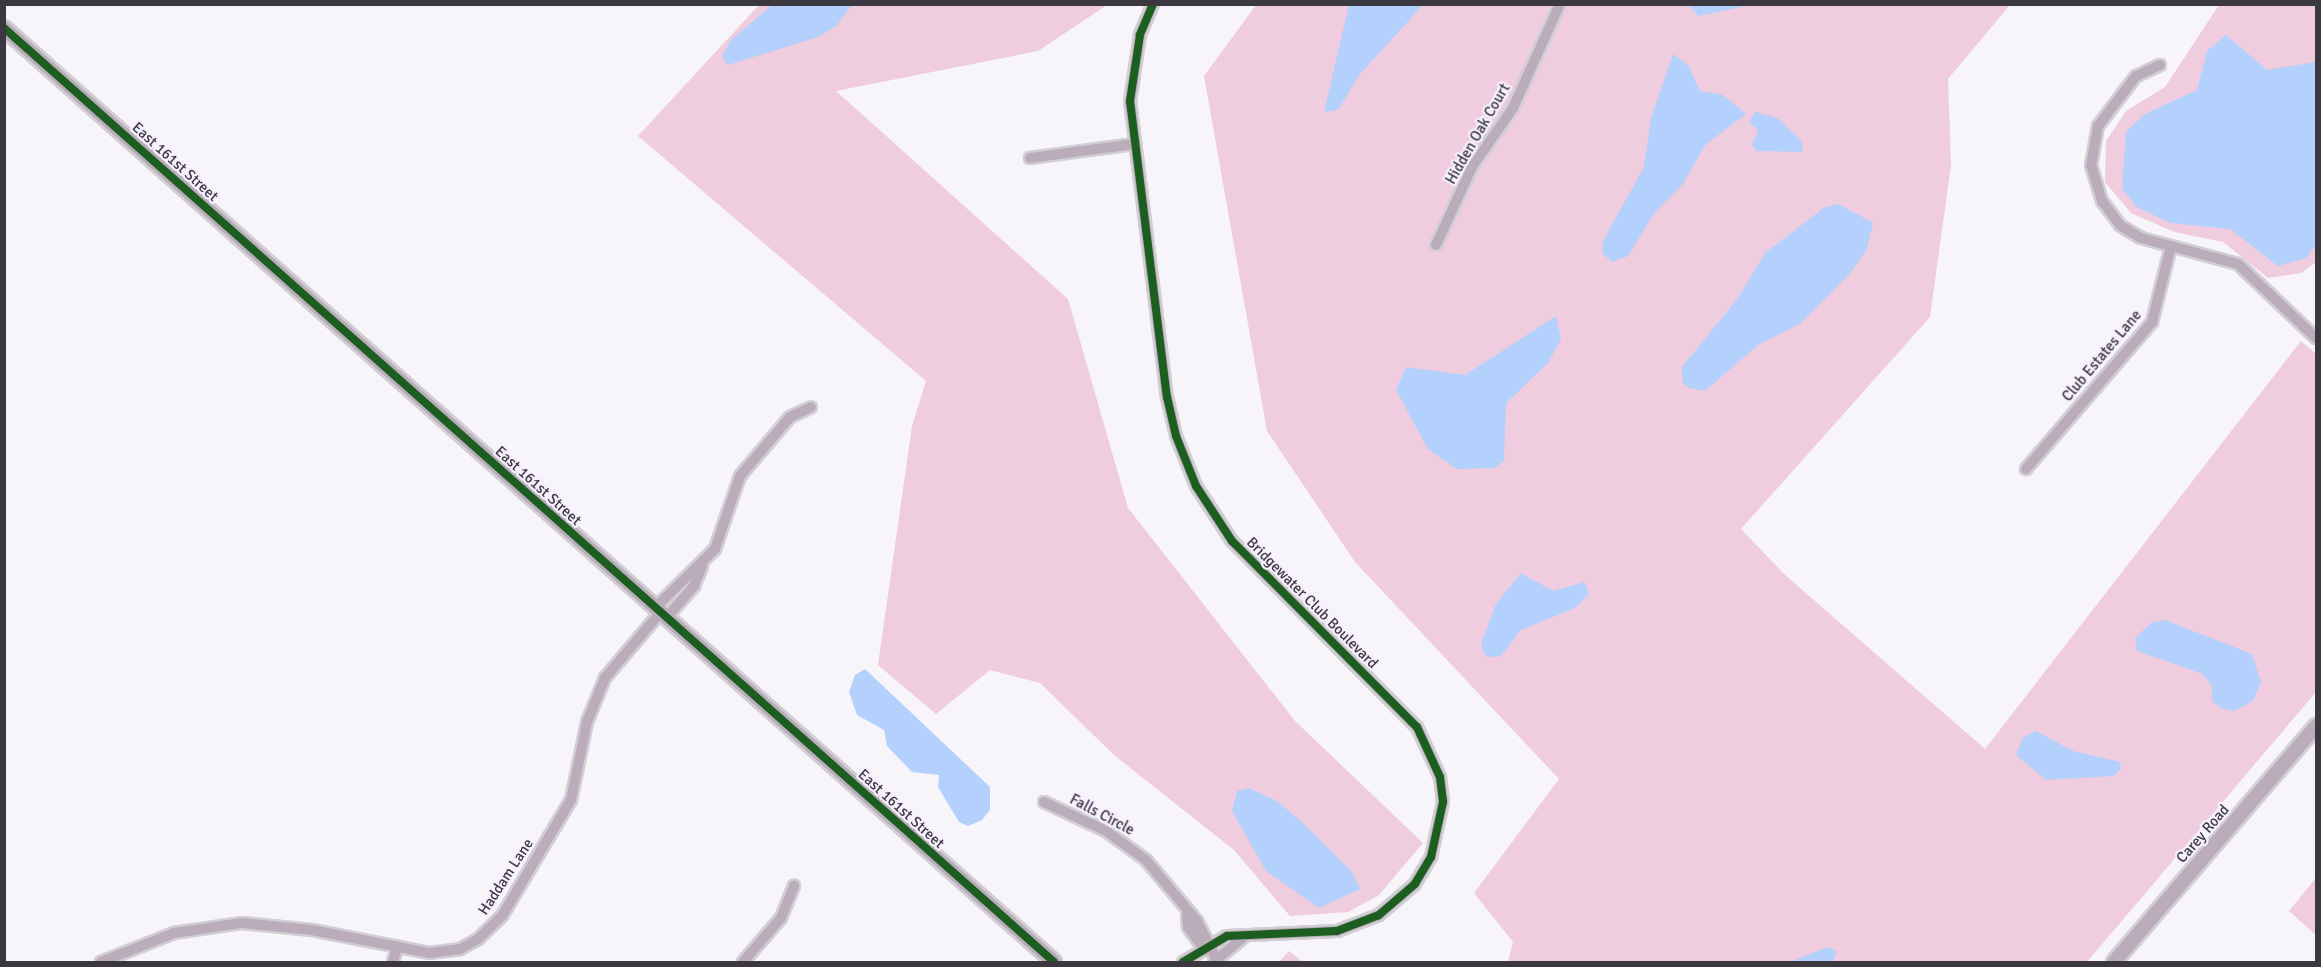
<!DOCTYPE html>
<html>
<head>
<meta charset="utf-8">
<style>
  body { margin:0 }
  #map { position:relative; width:2321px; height:967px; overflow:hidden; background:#f7f4fa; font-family:Signika,sans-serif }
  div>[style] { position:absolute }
  .green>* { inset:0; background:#efccde }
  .water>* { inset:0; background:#b4d0fd }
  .roads { filter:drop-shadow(2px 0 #d1cfd4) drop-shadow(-2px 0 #d1cfd4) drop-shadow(0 2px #d1cfd4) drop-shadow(0 -2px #d1cfd4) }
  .minor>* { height:10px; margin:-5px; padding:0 5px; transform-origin:5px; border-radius:5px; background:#baacba }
  .tertiary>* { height:14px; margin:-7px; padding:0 7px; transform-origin:7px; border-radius:7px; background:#baacba }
  .cycleway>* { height:8px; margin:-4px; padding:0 4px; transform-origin:4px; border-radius:4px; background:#1b5e20 }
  span { translate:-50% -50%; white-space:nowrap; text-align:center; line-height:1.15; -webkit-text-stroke:4.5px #f6f0fe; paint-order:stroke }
  .street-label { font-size:15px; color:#3b3840 }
  .frame { position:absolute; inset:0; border:6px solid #3b3840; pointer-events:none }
</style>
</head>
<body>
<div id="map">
  <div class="green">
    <i style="clip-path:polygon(759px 5px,1107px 5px,1038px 51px,836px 91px,1068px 299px,1128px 508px,1295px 721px,1423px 843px,1379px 895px,1348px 912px,1290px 916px,1234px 850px,1114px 755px,1040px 683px,990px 670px,936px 714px,878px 665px,912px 426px,926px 381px,638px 136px)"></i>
    <i style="clip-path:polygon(1256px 5px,2010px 5px,1948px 79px,1951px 165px,1930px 317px,1741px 529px,1784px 574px,1985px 749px,2301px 341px,2316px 354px,2316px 692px,2087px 962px,1508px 962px,1513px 942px,1474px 893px,1559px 779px,1355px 562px,1267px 431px,1204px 76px)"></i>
    <i style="clip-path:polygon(2219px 5px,2316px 5px,2316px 262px,2301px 273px,2268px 278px,2223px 242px,2174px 232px,2131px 213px,2105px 182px,2106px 141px,2126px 111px,2165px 87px)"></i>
    <i style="clip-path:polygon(2316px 878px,2316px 935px,2289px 911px)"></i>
    <i style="clip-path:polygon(1289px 951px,1303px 962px,1279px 962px)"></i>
  </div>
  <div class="water">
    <i style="clip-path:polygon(772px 5px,772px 4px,852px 5px,837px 25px,818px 37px,728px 65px,722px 57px,731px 40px)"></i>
    <i style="clip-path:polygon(1349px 5px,1423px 5px,1360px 74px,1338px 110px,1324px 112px)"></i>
    <i style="clip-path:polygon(1751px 5px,1699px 16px,1689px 6px,1689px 4px)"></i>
    <i style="clip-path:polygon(2226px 35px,2267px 70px,2316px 62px,2316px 245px,2306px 258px,2278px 266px,2230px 229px,2170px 223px,2137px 207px,2122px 189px,2126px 132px,2145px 114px,2197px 90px,2207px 51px)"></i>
    <i style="clip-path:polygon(1673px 54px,1688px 65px,1700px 91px,1723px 95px,1746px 114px,1705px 145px,1683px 184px,1655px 212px,1628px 256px,1612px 262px,1602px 253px,1603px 241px,1644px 167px,1651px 118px)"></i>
    <i style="clip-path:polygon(1755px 112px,1777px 118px,1801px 140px,1803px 152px,1756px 151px,1752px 145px,1758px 130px,1749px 123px)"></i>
    <i style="clip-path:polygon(1839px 204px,1873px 223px,1866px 251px,1850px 273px,1801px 323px,1758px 345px,1705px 391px,1689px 388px,1682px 382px,1682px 367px,1738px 298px,1765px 253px,1825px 207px)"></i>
    <i style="clip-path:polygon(1556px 316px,1561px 339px,1548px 363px,1506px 403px,1504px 461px,1495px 468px,1457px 469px,1428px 449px,1396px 390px,1406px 367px,1465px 375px)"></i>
    <i style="clip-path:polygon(1521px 573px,1553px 591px,1585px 582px,1589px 594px,1575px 608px,1521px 630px,1501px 656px,1486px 657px,1481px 644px,1496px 604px)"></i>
    <i style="clip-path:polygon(2165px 620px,2252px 654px,2261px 682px,2253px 701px,2234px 711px,2221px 708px,2212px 701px,2212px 686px,2203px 674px,2137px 651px,2135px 638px,2151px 623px)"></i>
    <i style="clip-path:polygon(865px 669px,990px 787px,990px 810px,982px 820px,968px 826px,959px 822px,938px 787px,939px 775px,912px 772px,887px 746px,884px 730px,857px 715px,849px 692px,855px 675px)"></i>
    <i style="clip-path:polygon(2036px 731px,2073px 751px,2120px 762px,2121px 769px,2113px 776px,2046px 780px,2016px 755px,2023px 737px)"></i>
    <i style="clip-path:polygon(1249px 788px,1277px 801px,1303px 823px,1353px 873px,1360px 889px,1319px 908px,1266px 871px,1232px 811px,1237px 791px)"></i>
    <i style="clip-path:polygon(1828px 947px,1837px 951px,1833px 962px,1790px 962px)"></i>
  </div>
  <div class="roads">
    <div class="minor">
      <i style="left:1153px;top:4px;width:34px;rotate:113deg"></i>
      <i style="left:1140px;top:35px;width:67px;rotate:98.6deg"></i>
      <i style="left:1130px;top:101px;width:298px;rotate:82.9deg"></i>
      <i style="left:1167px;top:397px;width:40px;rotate:77deg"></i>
      <i style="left:1176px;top:436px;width:54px;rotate:68.2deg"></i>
      <i style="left:1196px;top:486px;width:66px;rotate:56.8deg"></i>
      <i style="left:1232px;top:541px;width:262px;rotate:45.2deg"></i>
      <i style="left:1417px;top:727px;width:55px;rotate:65.3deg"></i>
      <i style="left:1440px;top:777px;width:25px;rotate:83deg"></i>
      <i style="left:1443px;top:802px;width:56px;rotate:102.3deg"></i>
      <i style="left:1431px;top:857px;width:31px;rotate:121deg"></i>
      <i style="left:1415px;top:884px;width:48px;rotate:139.3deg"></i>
      <i style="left:1379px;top:915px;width:45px;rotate:159.1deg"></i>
      <i style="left:1337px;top:931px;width:110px;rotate:177.4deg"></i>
      <i style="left:1227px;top:936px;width:51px;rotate:149.4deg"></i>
      <i style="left:2160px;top:65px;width:26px;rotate:155deg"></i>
      <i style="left:2136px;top:76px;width:63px;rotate:127.2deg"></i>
      <i style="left:2098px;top:126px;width:40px;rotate:100deg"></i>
      <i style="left:2091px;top:165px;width:38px;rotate:73deg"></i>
      <i style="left:2102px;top:201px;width:31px;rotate:53deg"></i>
      <i style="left:2121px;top:226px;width:23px;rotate:31deg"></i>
      <i style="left:2141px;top:238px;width:100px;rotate:15deg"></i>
      <i style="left:2238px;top:264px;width:108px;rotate:43.5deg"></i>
      <i style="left:1030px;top:158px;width:106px;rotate:-7.6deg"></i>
      <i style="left:1436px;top:245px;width:86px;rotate:-65.2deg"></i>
      <i style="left:1472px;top:167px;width:72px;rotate:-55.2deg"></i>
      <i style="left:1513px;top:108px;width:114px;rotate:-65.7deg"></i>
      <i style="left:2026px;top:469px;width:194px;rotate:-49.4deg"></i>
      <i style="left:2152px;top:322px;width:78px;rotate:-76deg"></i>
      <i style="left:655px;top:608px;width:84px;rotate:-44.5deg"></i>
      <i style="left:715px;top:549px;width:77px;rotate:-71.1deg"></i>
      <i style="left:740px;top:476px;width:77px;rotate:-49.7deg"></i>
      <i style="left:790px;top:417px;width:23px;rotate:-25deg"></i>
      <i style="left:666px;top:618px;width:43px;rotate:-48.8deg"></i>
      <i style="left:694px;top:586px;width:22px;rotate:-68deg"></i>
      <i style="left:1044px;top:802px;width:68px;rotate:25.1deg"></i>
      <i style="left:1106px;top:831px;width:49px;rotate:35.9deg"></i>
      <i style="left:1146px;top:860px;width:80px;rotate:50.1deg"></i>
      <i style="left:1197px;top:921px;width:44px;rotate:62.9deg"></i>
      <i style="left:1187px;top:914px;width:13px;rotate:86deg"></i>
      <i style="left:1188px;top:927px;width:29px;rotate:54deg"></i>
      <i style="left:101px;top:962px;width:79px;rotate:-21.7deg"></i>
      <i style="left:174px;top:933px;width:69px;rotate:-8.4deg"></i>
      <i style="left:242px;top:923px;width:70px;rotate:5.7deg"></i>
      <i style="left:312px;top:930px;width:119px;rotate:11.1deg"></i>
      <i style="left:429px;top:953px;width:31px;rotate:-7deg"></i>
      <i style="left:460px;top:949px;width:21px;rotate:-29deg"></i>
      <i style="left:478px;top:939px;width:33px;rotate:-44deg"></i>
      <i style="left:502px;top:916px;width:135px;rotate:-59.3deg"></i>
      <i style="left:571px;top:800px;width:80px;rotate:-78.4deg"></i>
      <i style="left:587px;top:722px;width:48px;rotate:-67.8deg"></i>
      <i style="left:605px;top:678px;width:85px;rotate:-49.8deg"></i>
      <i style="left:393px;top:962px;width:16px;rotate:-75deg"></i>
      <i style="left:743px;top:962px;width:58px;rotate:-49.2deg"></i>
      <i style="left:781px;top:918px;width:35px;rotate:-68deg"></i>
      <i style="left:1214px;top:962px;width:40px;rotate:-40deg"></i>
    </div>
    <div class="tertiary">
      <i style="left:4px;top:28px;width:1405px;rotate:41.65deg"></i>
      <i style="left:2114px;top:962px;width:311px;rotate:-49.4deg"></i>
    </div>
  </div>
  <div class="cycleway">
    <i style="left:1153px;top:4px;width:34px;rotate:113deg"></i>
    <i style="left:1140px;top:35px;width:67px;rotate:98.6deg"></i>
    <i style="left:1130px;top:101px;width:298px;rotate:82.9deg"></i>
    <i style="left:1167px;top:397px;width:40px;rotate:77deg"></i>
    <i style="left:1176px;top:436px;width:54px;rotate:68.2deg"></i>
    <i style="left:1196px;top:486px;width:66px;rotate:56.8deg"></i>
    <i style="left:1232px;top:541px;width:262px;rotate:45.2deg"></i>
    <i style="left:1417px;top:727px;width:55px;rotate:65.3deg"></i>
    <i style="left:1440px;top:777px;width:25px;rotate:83deg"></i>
    <i style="left:1443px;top:802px;width:56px;rotate:102.3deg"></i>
    <i style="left:1431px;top:857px;width:31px;rotate:121deg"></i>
    <i style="left:1415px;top:884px;width:48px;rotate:139.3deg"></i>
    <i style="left:1379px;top:915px;width:45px;rotate:159.1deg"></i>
    <i style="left:1337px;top:931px;width:110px;rotate:177.4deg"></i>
    <i style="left:1227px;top:936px;width:51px;rotate:149.4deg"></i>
    <i style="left:4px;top:28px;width:1405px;rotate:41.65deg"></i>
  </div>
  <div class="street-label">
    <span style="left:1478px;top:134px;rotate:-60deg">Hidden Oak Court</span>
    <span style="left:175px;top:162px;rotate:42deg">East 161st Street</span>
    <span style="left:2102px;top:356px;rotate:-50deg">Club Estates Lane</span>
    <span style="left:538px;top:486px;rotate:42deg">East 161st Street</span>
    <span style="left:1312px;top:603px;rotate:45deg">Bridgewater Club Boulevard</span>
    <span style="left:901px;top:809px;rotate:42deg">East 161st Street</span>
    <span style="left:1102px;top:815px;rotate:28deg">Falls Circle</span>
    <span style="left:2203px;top:834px;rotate:-49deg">Carey Road</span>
    <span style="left:506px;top:877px;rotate:-57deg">Haddam Lane</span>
  </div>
  <div class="frame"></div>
</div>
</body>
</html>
